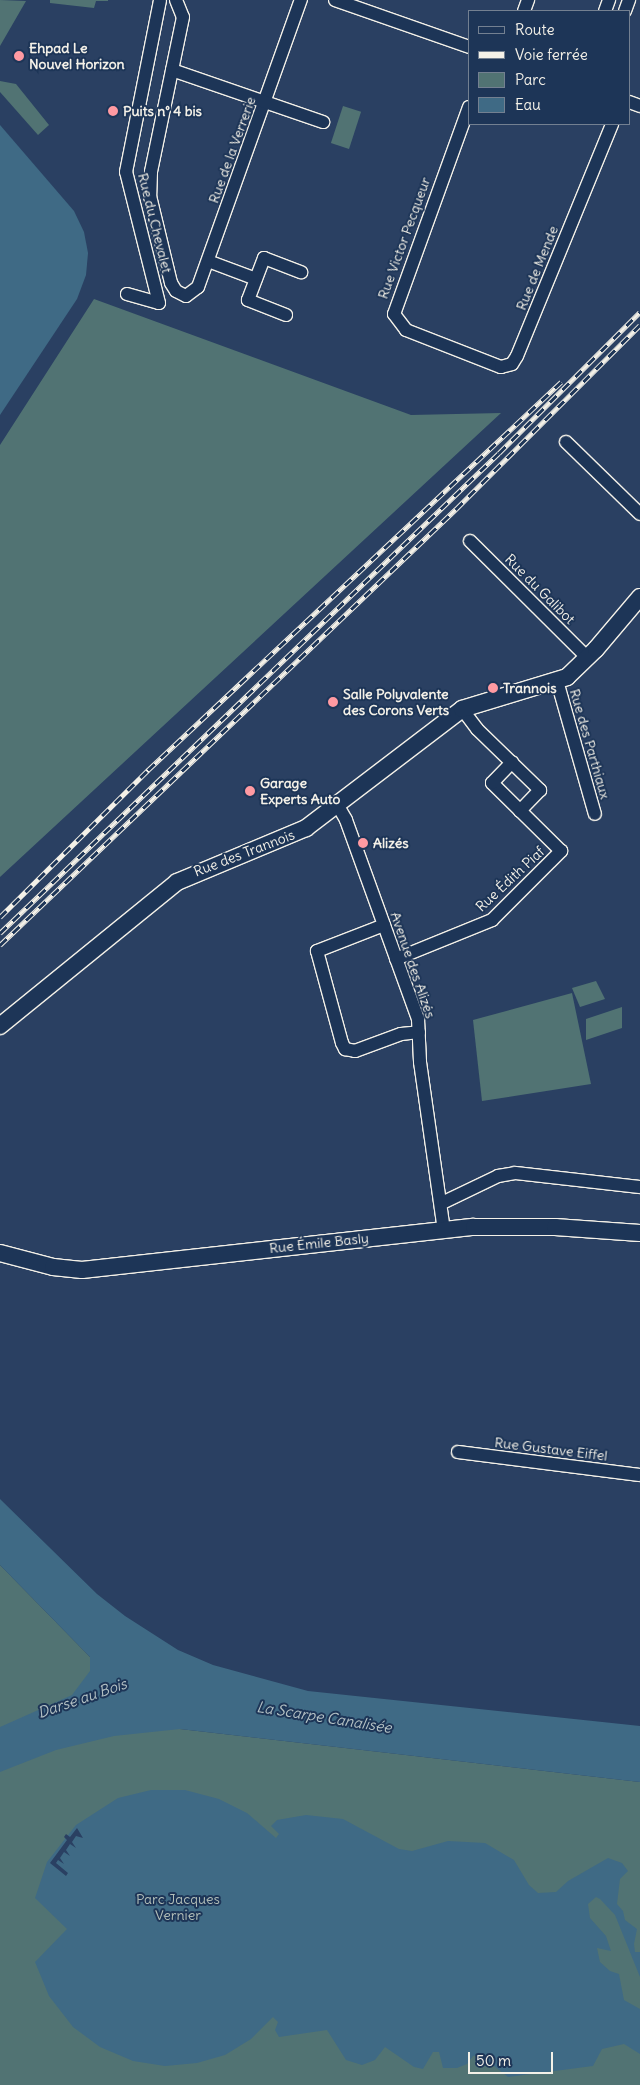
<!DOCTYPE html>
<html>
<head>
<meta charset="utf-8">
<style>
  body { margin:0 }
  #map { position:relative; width:640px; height:2085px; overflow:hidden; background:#2a4062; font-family:Delius,sans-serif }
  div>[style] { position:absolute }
  .green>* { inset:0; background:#517373; transform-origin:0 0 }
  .water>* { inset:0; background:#3f6a85 }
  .pier>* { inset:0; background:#2a4062 }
  .roads { filter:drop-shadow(1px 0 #f4f1e8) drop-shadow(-1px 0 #f4f1e8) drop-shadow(0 1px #f4f1e8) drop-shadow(0 -1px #f4f1e8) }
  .minor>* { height:12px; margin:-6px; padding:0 6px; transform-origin:6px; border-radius:6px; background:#1d3557 }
  .tertiary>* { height:16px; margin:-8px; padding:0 8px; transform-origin:8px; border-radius:8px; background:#1d3557 }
  .rail>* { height:5px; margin-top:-2.5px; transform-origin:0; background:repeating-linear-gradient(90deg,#1d3557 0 9px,#f4f1e8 0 18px); box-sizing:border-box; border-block:1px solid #f4f1e8 }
  .dots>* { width:14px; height:14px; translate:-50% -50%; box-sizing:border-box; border:2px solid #1d3557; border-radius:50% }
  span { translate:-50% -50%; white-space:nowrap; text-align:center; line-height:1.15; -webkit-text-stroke:4px #1d3557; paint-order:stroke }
  .poi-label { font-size:14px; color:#f4f1e8; font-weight:700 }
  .left { translate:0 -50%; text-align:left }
  .street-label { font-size:14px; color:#f4f1e8 }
  .park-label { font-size:14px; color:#b3bfb9 }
  .water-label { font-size:15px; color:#b5c2c5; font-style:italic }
  .legend { position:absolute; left:468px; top:10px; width:162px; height:115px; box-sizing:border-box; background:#1d3557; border:1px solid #738091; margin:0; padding:6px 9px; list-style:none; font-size:15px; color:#f4f1e8 }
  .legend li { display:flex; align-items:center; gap:10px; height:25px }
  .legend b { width:25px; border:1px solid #738091 }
  .scale { position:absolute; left:468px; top:2052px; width:85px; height:22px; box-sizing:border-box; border:2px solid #f4f1e8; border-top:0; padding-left:6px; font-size:15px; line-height:18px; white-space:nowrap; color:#f4f1e8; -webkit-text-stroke:4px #1d3557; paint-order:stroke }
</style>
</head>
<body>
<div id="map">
  <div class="green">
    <i style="clip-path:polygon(0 0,26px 1px,0 46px)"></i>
    <i style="clip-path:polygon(50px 0,108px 0,108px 1px,96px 1px,94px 8px,50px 3px)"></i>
    <i style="clip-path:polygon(0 81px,16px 84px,49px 125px,38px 135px,0 92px)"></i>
    <i style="left:343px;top:106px;width:19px;height:39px;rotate:18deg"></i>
    <i style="clip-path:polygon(94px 299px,411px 415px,501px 413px,0 877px,0 445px)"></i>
    <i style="clip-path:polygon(596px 981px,605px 999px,580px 1007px,572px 988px)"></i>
    <i style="clip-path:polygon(572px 993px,591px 1084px,482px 1101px,473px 1020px)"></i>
    <i style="clip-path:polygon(622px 1007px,622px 1028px,586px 1040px,586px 1019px)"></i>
    <i style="clip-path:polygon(0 1565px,90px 1657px,180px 1729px,640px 1782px,640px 2085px,0 2085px)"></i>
  </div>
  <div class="water">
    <i style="clip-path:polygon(0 125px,74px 211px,84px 232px,88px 253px,86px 275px,77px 299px,0 415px)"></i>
    <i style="clip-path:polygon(0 1499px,97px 1594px,125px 1616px,178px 1650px,213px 1665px,308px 1691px,640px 1726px,640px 1782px,180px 1729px,114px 1736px,56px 1750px,0 1772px,0 1727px,72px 1695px,90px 1671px,90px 1657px,0 1565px)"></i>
    <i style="clip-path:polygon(151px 1790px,185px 1790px,219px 1799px,247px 1813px,276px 1838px,279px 1834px,271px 1826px,277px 1820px,306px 1815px,343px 1819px,399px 1849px,412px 1851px,448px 1841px,485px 1843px,514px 1860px,529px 1885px,538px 1893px,556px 1892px,568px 1881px,608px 1858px,622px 1863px,628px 1871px,620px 1879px,617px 1904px,623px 1911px,625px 1920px,637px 1929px,634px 1944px,635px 1952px,640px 1952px,640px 1977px,615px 1915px,600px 1899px,596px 1897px,588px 1904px,590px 1918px,606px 1936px,611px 1951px,597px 1948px,600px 1962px,610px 1971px,619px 1974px,624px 2000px,640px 2009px,640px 2054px,624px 2044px,602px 2049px,593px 2066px,508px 2077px,480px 2055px,473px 2056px,467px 2064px,457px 2068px,443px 2068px,439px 2052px,433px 2052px,423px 2069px,414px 2067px,385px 2047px,375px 2060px,362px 2065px,346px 2060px,327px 2030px,279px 2037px,275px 2030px,278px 2022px,273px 2017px,251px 2039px,225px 2055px,197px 2063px,165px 2066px,133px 2061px,100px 2047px,73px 2027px,49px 1996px,35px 1962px,67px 1929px,35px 1898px,47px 1862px,76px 1825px,118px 1798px)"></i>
  </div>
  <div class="pier">
    <i style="clip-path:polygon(77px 1828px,83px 1838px,76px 1836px,72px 1842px,76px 1848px,70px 1844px,66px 1850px,70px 1856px,64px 1852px,60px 1858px,64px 1864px,58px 1860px,56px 1863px,68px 1873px,66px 1876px,50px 1863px,67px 1840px,64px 1837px,66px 1834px,70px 1837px)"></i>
  </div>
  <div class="roads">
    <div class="minor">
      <i style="left:176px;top:0;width:18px;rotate:68deg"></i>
      <i style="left:183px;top:17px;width:158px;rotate:101.7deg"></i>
      <i style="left:151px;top:172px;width:24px;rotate:92deg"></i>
      <i style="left:150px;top:196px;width:89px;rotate:76.4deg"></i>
      <i style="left:171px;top:283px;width:9px;rotate:58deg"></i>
      <i style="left:176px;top:291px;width:11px;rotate:27deg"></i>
      <i style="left:186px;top:296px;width:15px;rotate:-37deg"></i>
      <i style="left:198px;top:287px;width:305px;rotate:-70.3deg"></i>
      <i style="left:335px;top:0;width:142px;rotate:19.3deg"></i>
      <i style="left:524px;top:11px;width:12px;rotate:-70deg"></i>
      <i style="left:605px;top:11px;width:12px;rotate:-70deg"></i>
      <i style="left:625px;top:11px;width:12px;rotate:-70deg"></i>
      <i style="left:172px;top:70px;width:160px;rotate:19deg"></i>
      <i style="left:629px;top:102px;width:12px;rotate:20deg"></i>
      <i style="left:469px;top:107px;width:220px;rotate:109.9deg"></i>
      <i style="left:394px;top:314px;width:20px;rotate:53deg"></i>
      <i style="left:406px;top:330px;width:102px;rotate:21.3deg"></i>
      <i style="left:501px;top:367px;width:11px;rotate:-15deg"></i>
      <i style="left:512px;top:364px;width:9px;rotate:-58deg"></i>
      <i style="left:517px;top:356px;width:251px;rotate:-67.7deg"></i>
      <i style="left:208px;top:261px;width:51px;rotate:20.6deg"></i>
      <i style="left:127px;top:294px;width:33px;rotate:16deg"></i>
      <i style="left:159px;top:303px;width:135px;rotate:-104.1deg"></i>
      <i style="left:126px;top:172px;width:175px;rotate:-78.8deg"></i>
      <i style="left:286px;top:315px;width:41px;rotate:-158.5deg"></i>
      <i style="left:248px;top:300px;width:45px;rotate:-69.1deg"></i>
      <i style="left:264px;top:258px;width:40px;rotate:21deg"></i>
      <i style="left:566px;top:442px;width:103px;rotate:44.2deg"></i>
      <i style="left:470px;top:541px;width:166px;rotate:44.8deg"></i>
      <i style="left:557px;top:681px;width:138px;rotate:74.1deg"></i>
      <i style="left:462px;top:709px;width:25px;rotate:53deg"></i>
      <i style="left:477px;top:729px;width:88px;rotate:44.1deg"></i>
      <i style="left:540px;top:790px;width:29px;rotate:134deg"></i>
      <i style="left:338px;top:806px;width:16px;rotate:60deg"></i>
      <i style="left:346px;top:820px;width:212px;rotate:70.1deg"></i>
      <i style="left:418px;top:1019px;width:43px;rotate:87.3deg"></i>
      <i style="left:420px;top:1062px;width:170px;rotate:81.9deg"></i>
      <i style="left:384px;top:925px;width:72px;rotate:158.8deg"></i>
      <i style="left:317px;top:951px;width:95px;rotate:74.8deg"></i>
      <i style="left:342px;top:1043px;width:7px;rotate:63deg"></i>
      <i style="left:345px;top:1049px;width:10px;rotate:11deg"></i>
      <i style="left:355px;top:1051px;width:49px;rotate:-20.3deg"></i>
      <i style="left:401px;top:1034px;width:18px;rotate:-6deg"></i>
      <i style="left:396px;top:959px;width:104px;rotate:-22.1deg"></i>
      <i style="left:492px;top:920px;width:98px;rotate:-45deg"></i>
      <i style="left:561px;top:851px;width:97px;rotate:-135.4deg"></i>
      <i style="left:492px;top:783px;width:29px;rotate:-46deg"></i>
      <i style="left:442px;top:1203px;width:62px;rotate:-25.7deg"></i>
      <i style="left:498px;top:1176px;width:17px;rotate:-10deg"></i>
      <i style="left:515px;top:1173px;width:126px;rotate:6.4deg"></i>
      <i style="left:458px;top:1452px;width:183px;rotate:7.2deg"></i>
    </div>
    <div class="tertiary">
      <i style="left:0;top:1026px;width:228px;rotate:-39.1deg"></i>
      <i style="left:177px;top:882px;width:140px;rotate:-22.7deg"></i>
      <i style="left:306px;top:828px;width:196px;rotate:-37.3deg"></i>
      <i style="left:462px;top:709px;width:110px;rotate:-16.9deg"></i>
      <i style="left:567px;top:677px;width:40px;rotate:-44deg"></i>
      <i style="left:596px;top:649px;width:68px;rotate:-49.8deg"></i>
      <i style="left:0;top:1253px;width:55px;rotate:14.8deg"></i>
      <i style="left:53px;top:1267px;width:29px;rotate:6deg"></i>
      <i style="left:82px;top:1270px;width:394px;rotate:-6.3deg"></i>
      <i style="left:474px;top:1227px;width:81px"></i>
      <i style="left:555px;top:1227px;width:85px;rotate:4deg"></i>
    </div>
  </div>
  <div class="rail">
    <i style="left:0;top:917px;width:209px;rotate:-44.8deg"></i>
    <i style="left:148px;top:770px;width:567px;rotate:-43.21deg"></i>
    <i style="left:0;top:933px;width:692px;rotate:-43.89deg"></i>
    <i style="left:499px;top:453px;width:199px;rotate:-45deg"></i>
    <i style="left:0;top:945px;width:631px;rotate:-43.72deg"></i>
    <i style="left:456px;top:509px;width:260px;rotate:-45deg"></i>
  </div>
  <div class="dots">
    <i style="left:19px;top:56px;background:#ff9aa2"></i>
    <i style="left:113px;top:111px;background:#ff9aa2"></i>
    <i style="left:493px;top:688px;background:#ff9aa2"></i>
    <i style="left:333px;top:702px;background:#ff9aa2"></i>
    <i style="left:250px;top:791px;background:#ff9aa2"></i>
    <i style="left:363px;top:843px;background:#ff9aa2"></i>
  </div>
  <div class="poi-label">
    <span class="left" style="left:29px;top:56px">Ehpad Le<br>Nouvel Horizon</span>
    <span class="left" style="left:123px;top:111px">Puits n° 4 bis</span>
    <span class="left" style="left:503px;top:688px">Trannois</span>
    <span class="left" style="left:343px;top:702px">Salle Polyvalente<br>des Corons Verts</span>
    <span class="left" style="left:260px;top:791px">Garage<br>Experts Auto</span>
    <span class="left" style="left:373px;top:843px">Alizés</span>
  </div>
  <div class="street-label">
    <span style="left:232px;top:150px;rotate:-70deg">Rue de la Verrerie</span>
    <span style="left:155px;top:223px;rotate:76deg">Rue du Chevalet</span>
    <span style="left:404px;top:238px;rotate:-70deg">Rue Victor Pecqueur</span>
    <span style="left:537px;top:268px;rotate:-68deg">Rue de Mende</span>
    <span style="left:540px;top:589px;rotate:45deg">Rue du Galibot</span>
    <span style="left:590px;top:744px;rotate:74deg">Rue des Parthiaux</span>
    <span style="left:244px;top:853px;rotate:-21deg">Rue des Trannois</span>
    <span style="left:510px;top:879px;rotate:-43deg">Rue Édith Piaf</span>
    <span style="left:413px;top:965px;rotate:71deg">Avenue des Alizés</span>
    <span style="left:319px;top:1243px;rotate:-6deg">Rue Émile Basly</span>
    <span style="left:551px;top:1449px;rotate:7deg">Rue Gustave Eiffel</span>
  </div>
  <div class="park-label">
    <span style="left:178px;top:1907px">Parc Jacques<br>Vernier</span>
  </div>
  <div class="water-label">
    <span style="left:82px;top:1698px;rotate:-19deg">Darse au Bois</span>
    <span style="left:324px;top:1717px;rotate:9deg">La Scarpe Canalisée</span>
  </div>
  <ul class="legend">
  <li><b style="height:6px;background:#1d3557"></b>Route</li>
  <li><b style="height:6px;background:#f4f1e8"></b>Voie ferrée</li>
  <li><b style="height:14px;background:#517373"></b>Parc</li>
  <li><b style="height:14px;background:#3f6a85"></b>Eau</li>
  </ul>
  <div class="scale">50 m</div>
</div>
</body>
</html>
